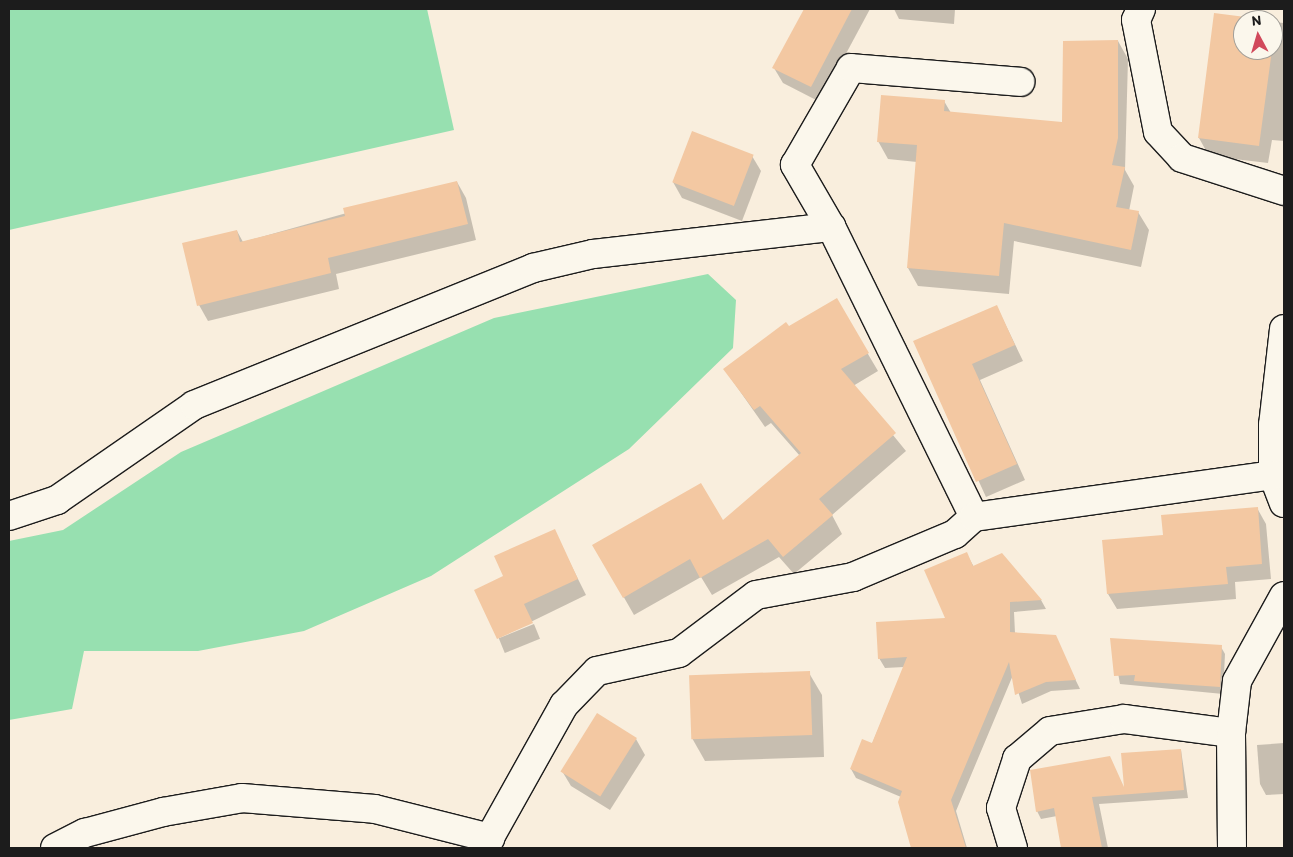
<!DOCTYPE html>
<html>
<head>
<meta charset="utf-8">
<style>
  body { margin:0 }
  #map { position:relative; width:1293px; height:857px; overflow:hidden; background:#f9eedd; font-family:Itim,sans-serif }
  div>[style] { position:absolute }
  .green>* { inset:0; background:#97e0b0 }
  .shadow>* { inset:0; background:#0003; transform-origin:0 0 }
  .building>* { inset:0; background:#f3c8a2; transform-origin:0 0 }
  .roads { filter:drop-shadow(1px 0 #1c1c1c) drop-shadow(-1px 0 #1c1c1c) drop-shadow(0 1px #1c1c1c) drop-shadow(0 -1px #1c1c1c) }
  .minor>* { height:28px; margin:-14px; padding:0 14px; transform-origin:14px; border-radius:14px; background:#fbf7ec }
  span { translate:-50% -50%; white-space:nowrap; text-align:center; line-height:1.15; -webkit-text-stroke:5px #fbf7ec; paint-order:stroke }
  .frame { position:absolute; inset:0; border:10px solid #1c1c1c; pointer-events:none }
  .north { position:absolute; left:1233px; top:10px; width:50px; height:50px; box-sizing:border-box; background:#fbf7ec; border:1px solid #a29f99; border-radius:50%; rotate:354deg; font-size:14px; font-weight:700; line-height:20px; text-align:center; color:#1c1c1c }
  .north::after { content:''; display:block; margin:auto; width:18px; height:22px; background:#d1495b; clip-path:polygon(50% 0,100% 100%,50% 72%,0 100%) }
</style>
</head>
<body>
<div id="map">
  <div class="green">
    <i style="clip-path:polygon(9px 9px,427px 9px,454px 130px,9px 230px)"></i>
    <i style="clip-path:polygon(708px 274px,736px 300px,733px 348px,629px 449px,431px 576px,304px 631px,198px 651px,84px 651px,72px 709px,9px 720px,9px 541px,63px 530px,181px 452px,494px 318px)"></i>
  </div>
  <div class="shadow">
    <i style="clip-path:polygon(805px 9px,870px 9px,820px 102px,783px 83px,774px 68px)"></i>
    <i style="clip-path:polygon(894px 9px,955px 9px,954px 24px,899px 19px)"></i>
    <i style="clip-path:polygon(1215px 14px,1259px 20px,1243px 20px,1243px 50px,1273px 50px,1273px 22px,1284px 23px,1284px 141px,1272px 140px,1268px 163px,1209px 156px,1199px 138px)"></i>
    <i style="clip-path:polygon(1118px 41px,1128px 59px,1125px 170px,1134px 186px,1129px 211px,1138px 212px,1149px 230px,1141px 267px,1014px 241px,1009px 294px,918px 286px,908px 268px,917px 162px,888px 159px,878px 141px,944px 101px,951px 113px,1064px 124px)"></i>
    <i style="clip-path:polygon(752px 156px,761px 171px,742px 221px,682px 198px,673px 182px)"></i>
    <i style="clip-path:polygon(457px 182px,466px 198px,476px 240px,336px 274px,339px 289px,208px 321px,199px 305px,237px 231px,243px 242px)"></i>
    <i style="clip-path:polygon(836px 300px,878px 371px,853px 386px,906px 451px,832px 515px,842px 534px,794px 574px,779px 557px,712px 595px,701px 577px,634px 615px,594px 545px,723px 522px,800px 456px,771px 423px,765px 427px,725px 370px)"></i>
    <i style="clip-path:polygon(997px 307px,1023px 361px,980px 380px,1025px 480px,986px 497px,915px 342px)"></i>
    <i style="clip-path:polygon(1257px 508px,1266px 524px,1271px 579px,1235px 582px,1236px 599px,1117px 609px,1108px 594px,1164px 536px)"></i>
    <i style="clip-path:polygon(554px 531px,586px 595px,498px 638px,505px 577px)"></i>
    <i style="clip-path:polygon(966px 553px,974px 567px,1001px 555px,1041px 600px,1046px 609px,1014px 612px,1015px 633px,1058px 644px,1080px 689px,1051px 691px,1022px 704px,1013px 675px,956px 811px,967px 848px,913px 848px,901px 797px,856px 778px,851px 769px,872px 744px,904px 667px,885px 668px,879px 658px,947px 619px)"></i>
    <i style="left:534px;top:624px;width:16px;height:38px;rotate:68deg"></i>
    <i style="clip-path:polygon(1112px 640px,1221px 647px,1225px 654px,1223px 694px,1120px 684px)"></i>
    <i style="clip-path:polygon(809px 673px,822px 695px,824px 757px,705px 761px,692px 738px)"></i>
    <i style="clip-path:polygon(636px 739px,645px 755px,610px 810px,571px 786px,562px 771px)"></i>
    <i style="clip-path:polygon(1284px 743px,1284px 794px,1266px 795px,1260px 784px,1257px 745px)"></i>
    <i style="clip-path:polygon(1181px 750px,1188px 798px,1099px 804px,1108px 848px,1064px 848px,1057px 816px,1041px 819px,1037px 811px,1031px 771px,1125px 790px)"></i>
  </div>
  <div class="building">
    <i style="clip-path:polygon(804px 9px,852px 9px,811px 87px,772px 68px)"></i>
    <i style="clip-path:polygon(1214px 13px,1269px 20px,1243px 20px,1243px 50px,1272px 50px,1259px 146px,1198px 138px)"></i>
    <i style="clip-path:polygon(1118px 40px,1118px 138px,1112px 165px,1125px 167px,1116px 207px,1139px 211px,1131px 250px,1004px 223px,999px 276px,907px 268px,917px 145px,877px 142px,881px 95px,945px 100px,944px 111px,1062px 122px,1063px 41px)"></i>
    <i style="left:692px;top:131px;width:66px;height:55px;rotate:21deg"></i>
    <i style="clip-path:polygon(457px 181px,468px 224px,328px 258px,331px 273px,197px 306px,182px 243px,237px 230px,240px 242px,345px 216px,343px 208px)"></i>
    <i style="clip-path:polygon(837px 298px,869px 353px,841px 369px,896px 433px,819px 499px,833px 515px,783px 557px,768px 539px,700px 578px,690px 559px,623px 598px,592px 545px,701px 483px,723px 520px,801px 453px,760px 406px,754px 410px,723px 369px,786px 322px,789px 326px)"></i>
    <i style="clip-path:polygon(997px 305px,1015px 345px,972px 364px,1017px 464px,976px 482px,913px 341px)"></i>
    <i style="clip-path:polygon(1258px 507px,1262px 564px,1226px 567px,1228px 584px,1107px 594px,1102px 540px,1163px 535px,1161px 515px)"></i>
    <i style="clip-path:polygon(555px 529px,578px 579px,524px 604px,533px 623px,497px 639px,474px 590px,503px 576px,494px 556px)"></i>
    <i style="clip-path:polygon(967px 552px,973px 566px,1002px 553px,1042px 600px,1010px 602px,1010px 632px,1056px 635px,1076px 680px,1046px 682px,1015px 695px,1009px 662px,951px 800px,966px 848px,911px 848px,898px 802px,902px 791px,850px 769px,862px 739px,872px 743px,907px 657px,878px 659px,876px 622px,945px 618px,924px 570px)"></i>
    <i style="clip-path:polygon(1110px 638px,1222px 645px,1220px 687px,1134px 681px,1135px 675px,1114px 676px)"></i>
    <i style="left:810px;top:671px;width:64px;height:121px;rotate:88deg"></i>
    <i style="left:597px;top:713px;width:47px;height:69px;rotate:32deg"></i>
    <i style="clip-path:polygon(1181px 749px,1184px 790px,1092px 797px,1102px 848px,1061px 848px,1054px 808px,1036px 812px,1030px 770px,1110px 756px,1124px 787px,1121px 753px)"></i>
  </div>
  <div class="roads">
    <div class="minor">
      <i style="left:1141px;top:9px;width:12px;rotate:114deg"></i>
      <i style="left:1136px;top:20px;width:114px;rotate:78.9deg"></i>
      <i style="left:1158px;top:132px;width:35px;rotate:47deg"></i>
      <i style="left:1182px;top:158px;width:107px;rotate:17.9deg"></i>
      <i style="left:1284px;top:329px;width:97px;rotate:96.5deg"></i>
      <i style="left:1273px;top:425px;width:50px;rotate:90deg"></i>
      <i style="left:1273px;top:475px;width:30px;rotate:69deg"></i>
      <i style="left:9px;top:516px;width:51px;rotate:-18.4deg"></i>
      <i style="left:57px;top:500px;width:167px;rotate:-34.7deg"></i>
      <i style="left:194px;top:405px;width:366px;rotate:-22deg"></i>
      <i style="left:533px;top:268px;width:62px;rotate:-13.1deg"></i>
      <i style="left:593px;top:254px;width:240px;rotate:-6.5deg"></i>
      <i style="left:974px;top:517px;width:323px;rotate:-116.2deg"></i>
      <i style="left:831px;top:227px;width:72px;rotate:-120.1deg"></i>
      <i style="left:795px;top:165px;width:112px;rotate:-60deg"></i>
      <i style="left:851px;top:68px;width:170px;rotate:4.7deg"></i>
      <i style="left:55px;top:848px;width:34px;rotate:-27deg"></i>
      <i style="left:85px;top:833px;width:81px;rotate:-15.1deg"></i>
      <i style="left:163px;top:812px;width:80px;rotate:-10deg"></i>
      <i style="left:242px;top:798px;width:133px;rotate:4.7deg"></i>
      <i style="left:375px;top:809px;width:119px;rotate:14.2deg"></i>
      <i style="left:484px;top:848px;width:164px;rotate:-60.8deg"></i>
      <i style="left:564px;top:705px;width:47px;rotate:-45.9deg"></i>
      <i style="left:597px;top:671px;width:84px;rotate:-12.4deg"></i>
      <i style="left:679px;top:653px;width:96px;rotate:-37deg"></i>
      <i style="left:756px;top:595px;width:99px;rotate:-10.5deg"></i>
      <i style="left:853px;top:577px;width:111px;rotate:-22.9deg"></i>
      <i style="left:955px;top:534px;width:25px;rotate:-42deg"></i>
      <i style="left:974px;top:517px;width:302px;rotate:-8deg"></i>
      <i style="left:1013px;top:848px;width:42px;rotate:-106.7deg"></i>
      <i style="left:1001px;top:808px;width:52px;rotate:-71.9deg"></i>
      <i style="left:1017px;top:759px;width:43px;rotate:-40.3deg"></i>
      <i style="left:1050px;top:731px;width:75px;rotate:-9.2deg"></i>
      <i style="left:1124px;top:719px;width:108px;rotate:7.5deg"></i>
      <i style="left:1232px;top:848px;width:115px;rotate:-90.5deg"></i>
      <i style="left:1231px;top:733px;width:52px;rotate:-83.4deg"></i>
      <i style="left:1237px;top:681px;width:97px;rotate:-61.1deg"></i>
    </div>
  </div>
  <div class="frame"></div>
  <div class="north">N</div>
</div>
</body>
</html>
